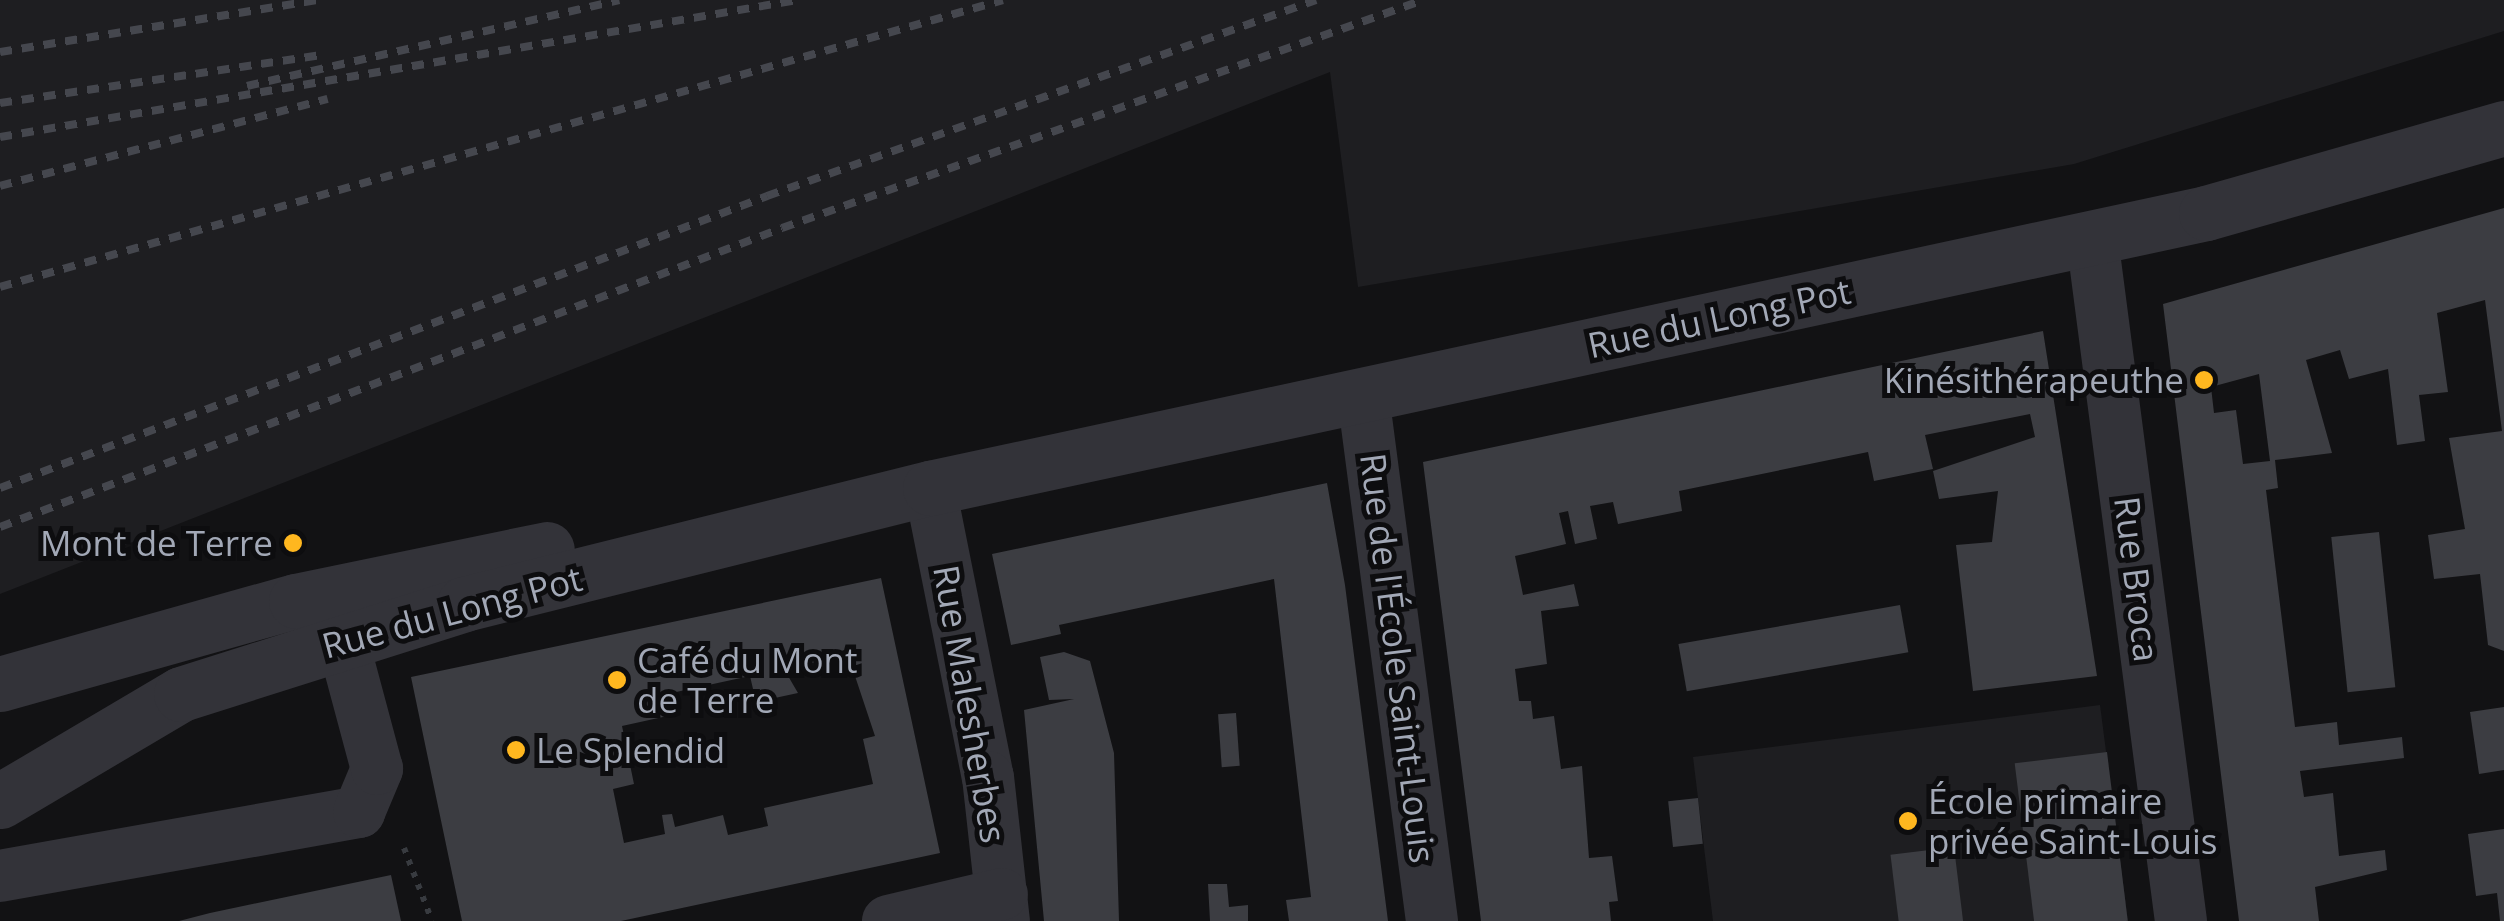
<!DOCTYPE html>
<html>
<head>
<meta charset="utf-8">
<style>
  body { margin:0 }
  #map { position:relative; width:2504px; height:921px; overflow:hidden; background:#121214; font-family:"Open Sans",sans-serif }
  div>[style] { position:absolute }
  .built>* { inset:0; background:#1e1e21 }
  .building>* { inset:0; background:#3c3d42; transform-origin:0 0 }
  .path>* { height:6px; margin-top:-3px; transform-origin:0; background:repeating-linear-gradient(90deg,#383b40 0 5px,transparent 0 13px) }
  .minor>* { height:52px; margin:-26px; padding:0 26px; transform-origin:26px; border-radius:26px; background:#333339 }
  .tertiary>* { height:55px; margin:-27.5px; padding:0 27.5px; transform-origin:27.5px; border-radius:27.5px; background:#333339 }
  .rail>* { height:8px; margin-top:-4px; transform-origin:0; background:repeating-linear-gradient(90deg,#45474e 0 12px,transparent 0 22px) }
  .dots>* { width:28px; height:28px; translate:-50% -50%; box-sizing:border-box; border:5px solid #0d0d0f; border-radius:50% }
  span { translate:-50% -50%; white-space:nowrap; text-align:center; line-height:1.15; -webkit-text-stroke:10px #0d0d0f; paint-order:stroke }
  .street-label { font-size:35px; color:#a2a8b6 }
  .poi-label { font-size:35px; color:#a2a8b6 }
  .right { translate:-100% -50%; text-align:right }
  .left { translate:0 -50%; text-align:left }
</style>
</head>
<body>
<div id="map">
  <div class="built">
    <i style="clip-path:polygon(0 0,2504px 0,2504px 31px,2074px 164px,1358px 287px,1330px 72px,0 594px)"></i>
    <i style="clip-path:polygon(2100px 705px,2128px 921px,1713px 921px,1693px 757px)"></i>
  </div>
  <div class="building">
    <i style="clip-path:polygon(evenodd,2504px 208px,2504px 651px,2488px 645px,2480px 574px,2434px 579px,2428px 535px,2465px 529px,2449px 438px,2502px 431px,2485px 300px,2437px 313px,2448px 392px,2419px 395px,2425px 441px,2397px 445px,2388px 369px,2349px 379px,2340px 350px,2306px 360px,2332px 453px,2275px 460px,2278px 488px,2266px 490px,2295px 727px,2337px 722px,2339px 745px,2402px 737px,2404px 758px,2300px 771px,2304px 797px,2333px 793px,2339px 856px,2385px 850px,2387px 870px,2315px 887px,2319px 921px,2239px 921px,2163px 304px,2504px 208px,2259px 374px,2270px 461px,2243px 464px,2236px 410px,2214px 413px,2211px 387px,2259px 374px)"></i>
    <i style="clip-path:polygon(2043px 331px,2097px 676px,1973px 691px,1956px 545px,1992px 542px,1998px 491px,1939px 499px,1933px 471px,2035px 437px,2030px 414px,1925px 435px,1933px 469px,1874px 481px,1868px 452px,1679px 491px,1682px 511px,1618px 524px,1613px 502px,1590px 506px,1597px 539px,1575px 544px,1568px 511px,1559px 513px,1566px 544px,1515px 556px,1523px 595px,1574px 584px,1579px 606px,1541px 611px,1547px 664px,1515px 669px,1519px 701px,1531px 701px,1533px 719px,1554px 716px,1561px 769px,1582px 766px,1589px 858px,1612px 856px,1618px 901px,1609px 902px,1611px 921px,1481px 921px,1423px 462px)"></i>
    <i style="clip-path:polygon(1327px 483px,1345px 585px,1388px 921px,1289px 921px,1286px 900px,1311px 897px,1274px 579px,1059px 625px,1061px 634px,1011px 645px,992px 554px)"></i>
    <i style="left:2379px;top:532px;width:156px;height:48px;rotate:84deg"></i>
    <i style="clip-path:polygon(evenodd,881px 578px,940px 853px,621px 921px,462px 921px,411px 677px,881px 578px,848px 655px,875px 736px,863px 739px,873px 784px,764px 808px,768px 826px,728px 835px,723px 815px,675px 827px,672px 814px,662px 815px,665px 834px,624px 843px,613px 789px,634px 784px,622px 726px,672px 715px,667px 694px,750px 676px,756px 702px,798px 693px,784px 669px,848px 655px)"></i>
    <i style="left:1900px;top:605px;width:48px;height:225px;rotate:80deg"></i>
    <i style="clip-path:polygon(1064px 652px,1090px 661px,1114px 753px,1119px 921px,1044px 921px,1024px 710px,1074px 699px,1049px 700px,1040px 657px)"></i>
    <i style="clip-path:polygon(2504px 707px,2504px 770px,2479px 774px,2470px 712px)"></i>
    <i style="left:1236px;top:713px;width:53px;height:18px;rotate:86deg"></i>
    <i style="left:2107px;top:752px;width:170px;height:93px;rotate:83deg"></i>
    <i style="left:1698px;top:798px;width:46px;height:30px;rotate:84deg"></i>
    <i style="clip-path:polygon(2504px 829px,2504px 921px,2500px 921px,2497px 893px,2476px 896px,2468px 834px)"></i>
    <i style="left:1954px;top:847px;width:75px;height:64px;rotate:83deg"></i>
    <i style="clip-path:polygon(391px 875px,401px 921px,179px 921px,210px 913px)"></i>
    <i style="clip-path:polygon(1208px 884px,1227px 884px,1229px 907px,1248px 905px,1248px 921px,1210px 921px)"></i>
  </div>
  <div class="path">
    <i style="left:404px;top:848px;width:78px;rotate:69deg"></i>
  </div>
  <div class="minor">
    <i style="left:2092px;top:238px;width:689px;rotate:82.58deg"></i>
    <i style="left:1363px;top:395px;width:531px;rotate:82.53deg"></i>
    <i style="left:930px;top:488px;width:295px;rotate:78.7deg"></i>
    <i style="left:988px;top:777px;width:145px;rotate:83.7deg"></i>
    <i style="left:0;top:876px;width:365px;rotate:-10.1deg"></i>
    <i style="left:359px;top:812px;width:47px;rotate:-67.3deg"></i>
    <i style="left:377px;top:769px;width:174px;rotate:-105deg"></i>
    <i style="left:888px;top:921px;width:117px;rotate:-13.3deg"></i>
  </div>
  <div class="tertiary">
    <i style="left:0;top:684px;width:307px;rotate:-15.7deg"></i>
    <i style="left:296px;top:601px;width:256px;rotate:-11.7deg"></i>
    <i style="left:0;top:801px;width:210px;rotate:-30.6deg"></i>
    <i style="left:181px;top:694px;width:297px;rotate:-17.6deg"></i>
    <i style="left:464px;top:604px;width:480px;rotate:-14deg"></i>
    <i style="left:930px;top:488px;width:1305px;rotate:-12.16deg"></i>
    <i style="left:2206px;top:213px;width:310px;rotate:-15.9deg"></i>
  </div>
  <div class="rail">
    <i style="left:0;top:52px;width:321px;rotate:-9.3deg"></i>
    <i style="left:247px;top:86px;width:382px;rotate:-13deg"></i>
    <i style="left:0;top:103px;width:325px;rotate:-8.5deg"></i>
    <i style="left:0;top:137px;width:809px;rotate:-9.75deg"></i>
    <i style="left:0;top:186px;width:339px;rotate:-14.9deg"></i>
    <i style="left:0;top:287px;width:1043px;rotate:-15.97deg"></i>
    <i style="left:0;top:488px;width:821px;rotate:-20.84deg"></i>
    <i style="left:767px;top:196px;width:583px;rotate:-19.65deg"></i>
    <i style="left:0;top:527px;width:837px;rotate:-20.92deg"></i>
    <i style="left:782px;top:228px;width:680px;rotate:-19.58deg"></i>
  </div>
  <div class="dots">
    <i style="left:2204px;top:380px;background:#ffb71f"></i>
    <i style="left:293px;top:543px;background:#ffb71f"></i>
    <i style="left:617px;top:680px;background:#ffb71f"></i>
    <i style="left:516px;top:750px;background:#ffb71f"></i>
    <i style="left:1908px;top:821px;background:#ffb71f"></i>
  </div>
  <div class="street-label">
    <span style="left:1719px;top:318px;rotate:-12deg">Rue du Long Pot</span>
    <span style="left:2137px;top:579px;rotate:83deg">Rue Broca</span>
    <span style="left:452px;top:612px;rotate:-15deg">Rue du Long Pot</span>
    <span style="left:1398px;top:658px;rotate:83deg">Rue de l'École Saint-Louis</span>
    <span style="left:970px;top:704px;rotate:80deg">Rue Malesherbes</span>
  </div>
  <div class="poi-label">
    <span class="right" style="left:2184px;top:380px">Kinésithérapeuthe</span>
    <span class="right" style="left:273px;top:543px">Mont de Terre</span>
    <span class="left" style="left:637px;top:680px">Café du Mont<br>de Terre</span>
    <span class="left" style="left:536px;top:750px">Le Splendid</span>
    <span class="left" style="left:1928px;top:821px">École primaire<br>privée Saint-Louis</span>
  </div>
</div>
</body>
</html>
